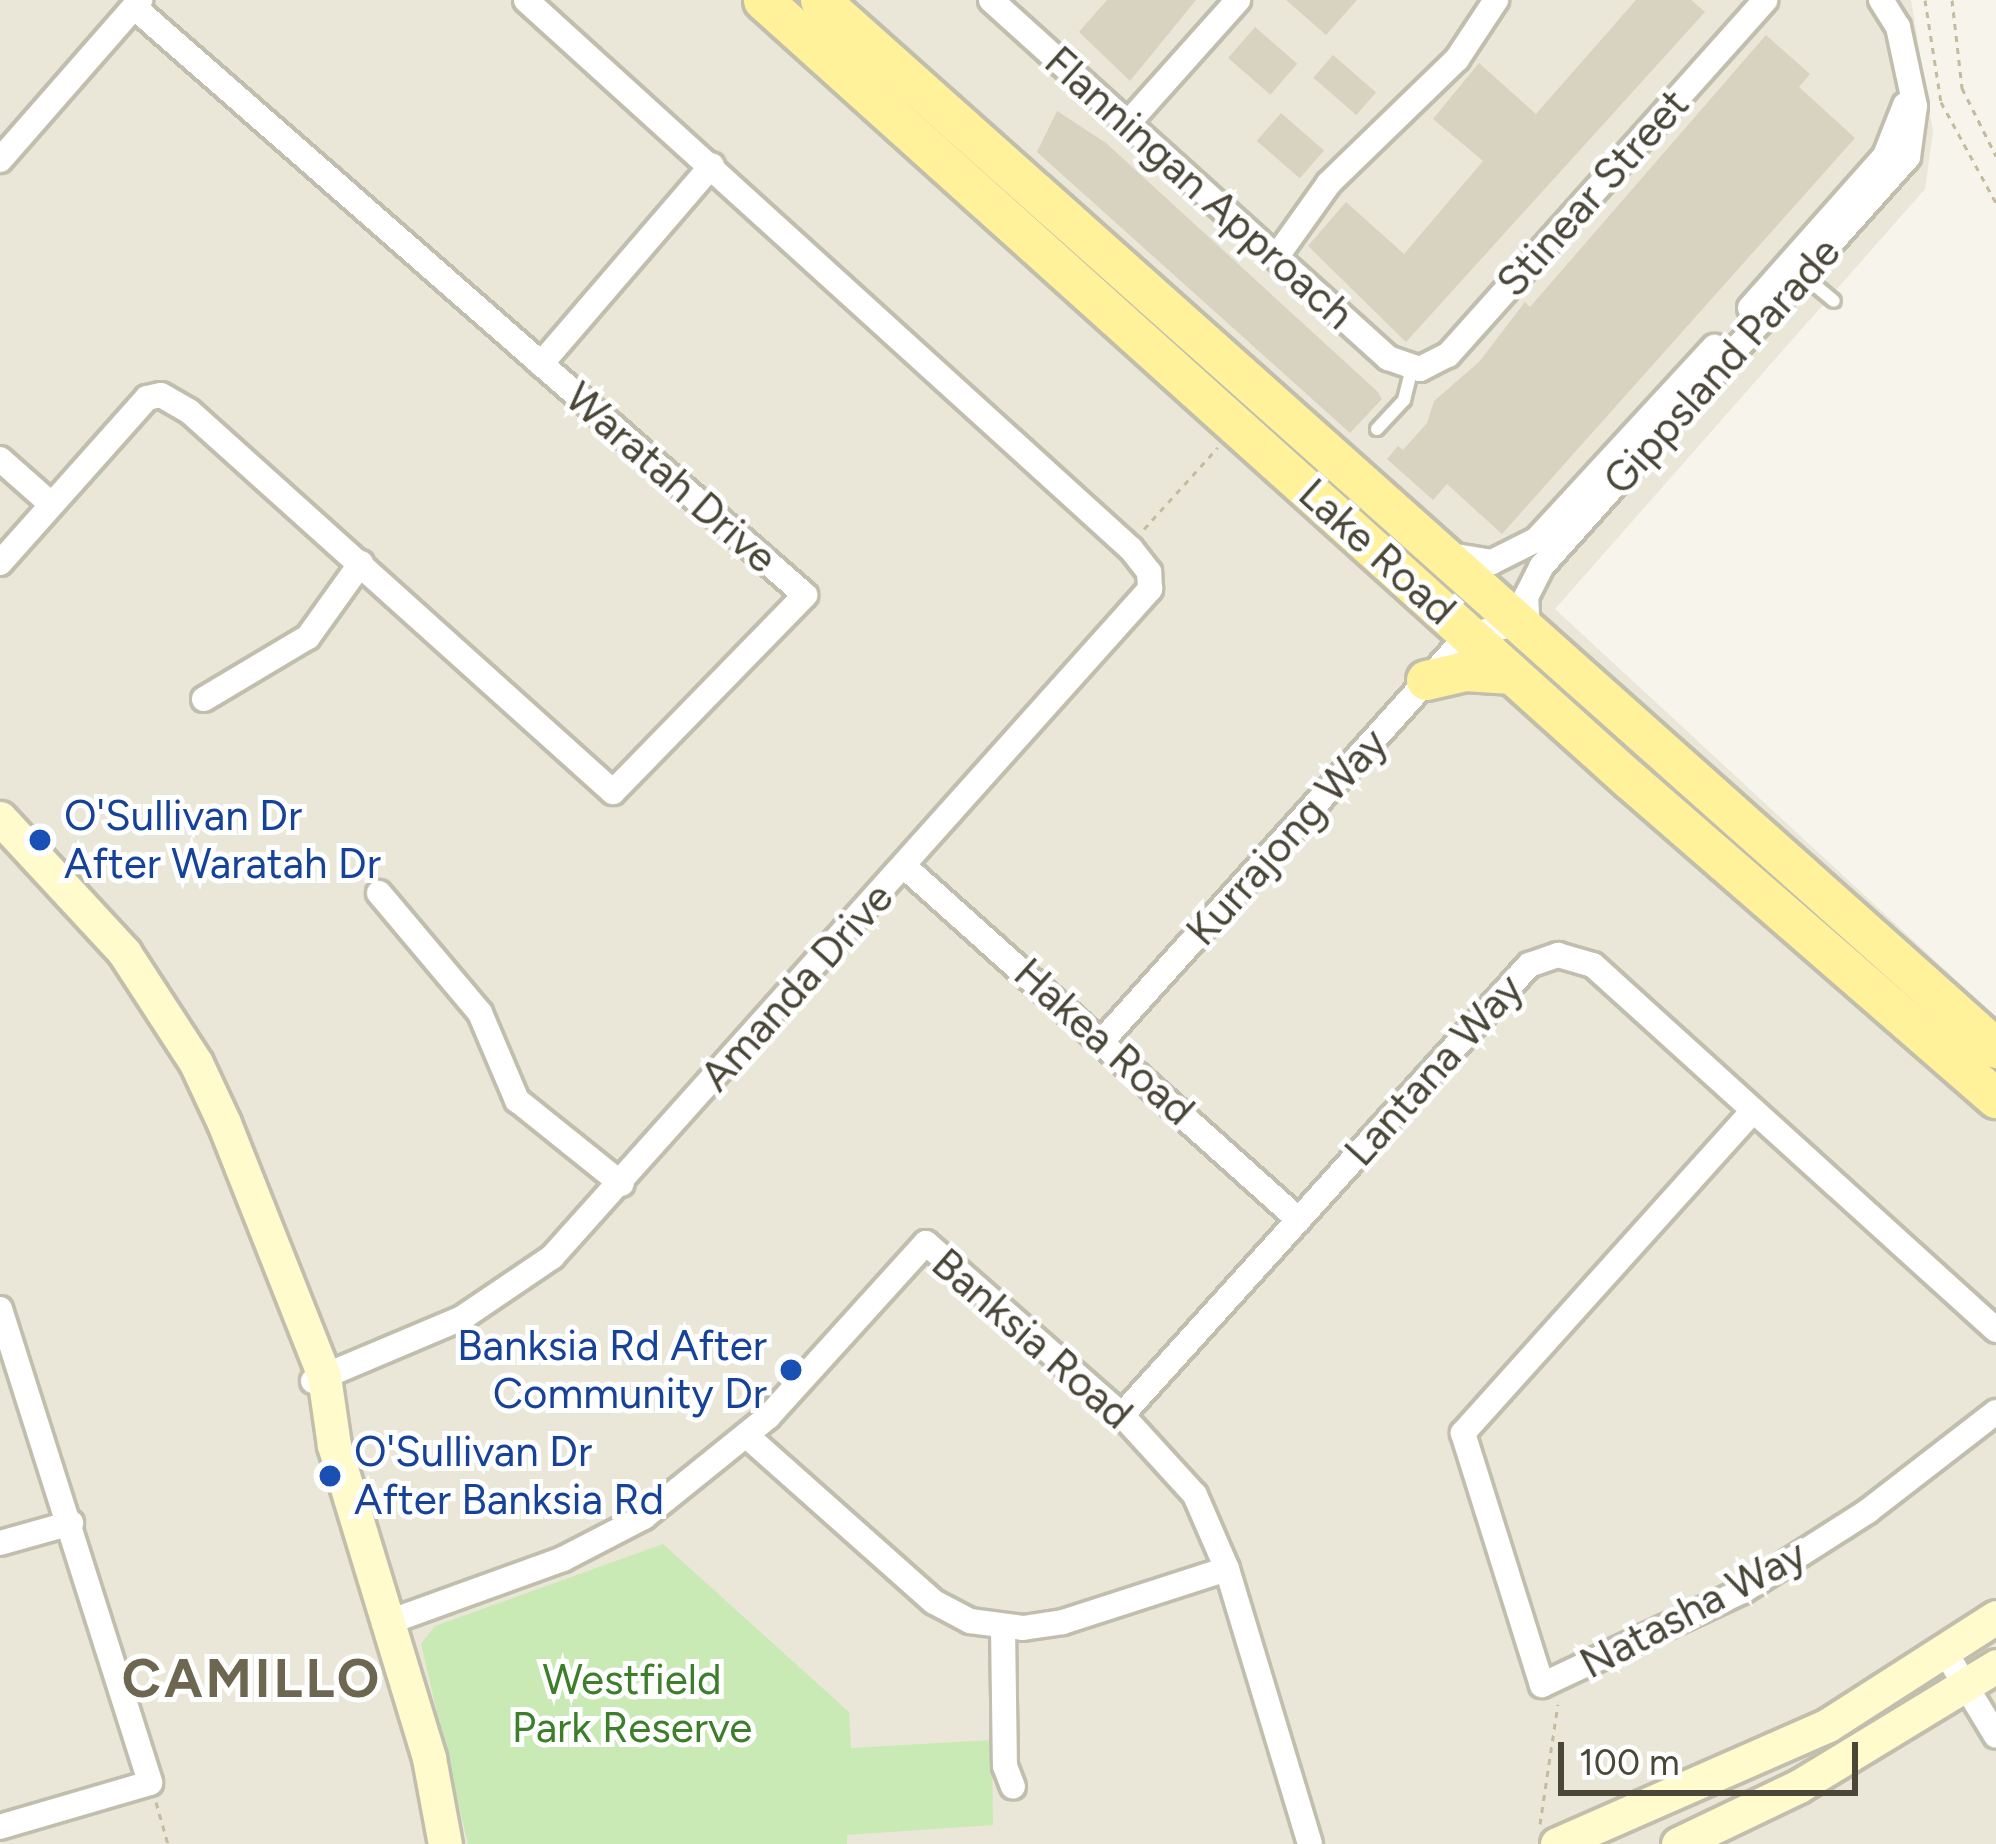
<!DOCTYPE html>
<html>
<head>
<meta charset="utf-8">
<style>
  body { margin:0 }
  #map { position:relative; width:1996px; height:1844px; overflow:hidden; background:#f6f4eb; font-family:Figtree,sans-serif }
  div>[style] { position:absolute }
  .residential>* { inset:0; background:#eae7d9 }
  .green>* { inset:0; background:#c9eab4 }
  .building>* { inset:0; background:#d8d2c0; transform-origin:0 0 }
  .path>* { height:3px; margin-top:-1.5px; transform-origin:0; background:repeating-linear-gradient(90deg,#c4bc9e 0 6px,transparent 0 12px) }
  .roads { filter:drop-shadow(3px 0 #c2bead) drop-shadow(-3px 0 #c2bead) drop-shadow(0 3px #c2bead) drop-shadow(0 -3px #c2bead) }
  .lane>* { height:12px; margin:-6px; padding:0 6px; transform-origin:6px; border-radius:6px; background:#fff }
  .street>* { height:24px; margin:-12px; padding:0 12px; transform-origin:12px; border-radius:12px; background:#fff }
  .secondary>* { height:33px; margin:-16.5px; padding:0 16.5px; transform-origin:16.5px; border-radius:16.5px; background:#fffbcc }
  .primary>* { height:39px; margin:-19.5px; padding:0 19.5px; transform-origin:19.5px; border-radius:19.5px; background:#fff29b }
  .dots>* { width:33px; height:33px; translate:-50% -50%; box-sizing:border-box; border:6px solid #fff; border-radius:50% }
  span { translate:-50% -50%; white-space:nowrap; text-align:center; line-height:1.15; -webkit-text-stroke:10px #fff; paint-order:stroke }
  .street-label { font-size:42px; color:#4a4638 }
  .transit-label { font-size:42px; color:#164399 }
  .left { translate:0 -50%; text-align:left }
  .right { translate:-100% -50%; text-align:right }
  .park-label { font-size:42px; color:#3c7e2a }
  .district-label { font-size:54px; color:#6d6650; font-weight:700; letter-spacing:3px }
  .scale { position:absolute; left:1558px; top:1742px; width:300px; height:54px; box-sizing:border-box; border:6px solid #4a4638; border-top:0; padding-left:15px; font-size:36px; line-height:42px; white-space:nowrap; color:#4a4638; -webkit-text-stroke:9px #fff; paint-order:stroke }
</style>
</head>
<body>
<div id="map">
  <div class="residential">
    <i style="clip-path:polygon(0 0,1911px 0,1933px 132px,1925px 189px,1555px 609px,1996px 1017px,1996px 1844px,0 1844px)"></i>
  </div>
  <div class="green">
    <i style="clip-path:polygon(663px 1544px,849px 1712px,851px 1748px,992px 1740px,993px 1825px,847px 1835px,847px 1844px,468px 1844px,421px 1644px,435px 1626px)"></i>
  </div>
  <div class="building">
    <i style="clip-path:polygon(1107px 0,1196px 0,1130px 81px,1079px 32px)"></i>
    <i style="clip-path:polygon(1286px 0,1357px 0,1326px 35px)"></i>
    <i style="clip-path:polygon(1636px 0,1691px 0,1705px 12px,1406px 342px,1308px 246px,1346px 202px,1404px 254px,1483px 161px,1433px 119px,1479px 63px,1536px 114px)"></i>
    <i style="left:1255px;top:27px;width:56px;height:41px;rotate:41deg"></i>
    <i style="clip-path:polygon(1766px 35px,1810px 74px,1799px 87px,1855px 138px,1502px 534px,1447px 484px,1433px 500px,1387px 459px,1398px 446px,1403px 450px,1427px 423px,1434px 401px,1479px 362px,1525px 302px,1530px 307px)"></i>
    <i style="left:1333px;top:55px;width:57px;height:30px;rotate:41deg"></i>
    <i style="clip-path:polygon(1057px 111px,1106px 143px,1378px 392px,1382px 399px,1350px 433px,1037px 152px)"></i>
    <i style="left:1281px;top:113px;width:57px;height:37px;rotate:41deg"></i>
  </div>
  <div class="path">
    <i style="left:1925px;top:0;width:103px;rotate:81.1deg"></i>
    <i style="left:1941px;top:102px;width:115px;rotate:61.4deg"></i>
    <i style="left:1952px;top:0;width:89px;rotate:83.5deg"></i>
    <i style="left:1962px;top:88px;width:76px;rotate:63.4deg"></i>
    <i style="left:1144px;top:529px;width:110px;rotate:-47.9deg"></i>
    <i style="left:156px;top:1802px;width:44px;rotate:74.1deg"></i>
    <i style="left:1540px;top:1824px;width:121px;rotate:-81.5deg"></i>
  </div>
  <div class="roads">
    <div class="lane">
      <i style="left:1799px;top:272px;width:45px;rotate:39.6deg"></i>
      <i style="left:1377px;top:429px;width:40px;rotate:-47deg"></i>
      <i style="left:1404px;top:400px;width:32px;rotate:-76deg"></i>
    </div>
    <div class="street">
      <i style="left:991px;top:0;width:535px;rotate:42.04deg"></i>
      <i style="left:1388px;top:358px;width:34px;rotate:19deg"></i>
      <i style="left:1420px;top:369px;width:31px;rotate:-27deg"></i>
      <i style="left:1448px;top:355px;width:476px;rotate:-48.2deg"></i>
      <i style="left:1129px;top:122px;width:164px;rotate:-48.2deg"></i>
      <i style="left:0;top:160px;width:213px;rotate:-48.8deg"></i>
      <i style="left:1277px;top:256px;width:90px;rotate:-54.5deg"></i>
      <i style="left:1329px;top:183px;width:178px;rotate:-44.1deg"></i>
      <i style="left:1457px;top:59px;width:71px;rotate:-56.5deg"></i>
      <i style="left:1750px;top:308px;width:203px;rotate:-48.4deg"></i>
      <i style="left:1885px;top:156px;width:55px;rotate:-68.6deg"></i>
      <i style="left:541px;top:364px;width:262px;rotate:-49.3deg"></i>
      <i style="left:0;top:459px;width:68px;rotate:41.4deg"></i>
      <i style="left:1450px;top:555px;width:43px;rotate:9.5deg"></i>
      <i style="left:1492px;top:562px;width:49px;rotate:-26.6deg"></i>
      <i style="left:1536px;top:540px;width:263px;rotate:-47.3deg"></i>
      <i style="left:0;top:563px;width:221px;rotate:-48.3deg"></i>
      <i style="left:147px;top:398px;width:14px;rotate:-12deg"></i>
      <i style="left:161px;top:395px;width:32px;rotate:30deg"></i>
      <i style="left:189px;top:411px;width:570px;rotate:41.94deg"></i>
      <i style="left:613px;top:792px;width:275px;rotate:-45.7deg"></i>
      <i style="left:805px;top:595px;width:892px;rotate:-138.77deg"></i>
      <i style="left:1528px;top:633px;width:36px;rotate:-93deg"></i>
      <i style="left:1526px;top:597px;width:34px;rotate:-63deg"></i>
      <i style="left:1541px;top:567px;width:550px;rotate:-48.17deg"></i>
      <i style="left:1908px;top:157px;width:51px;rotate:-82.2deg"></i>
      <i style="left:1915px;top:106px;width:81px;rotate:-102.1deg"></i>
      <i style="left:1898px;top:27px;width:32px;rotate:-122deg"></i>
      <i style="left:204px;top:699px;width:121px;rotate:-30.8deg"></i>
      <i style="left:308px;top:637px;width:91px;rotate:-54.4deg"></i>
      <i style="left:905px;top:867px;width:529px;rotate:41.86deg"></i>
      <i style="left:379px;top:893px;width:157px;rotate:49.9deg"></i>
      <i style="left:480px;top:1013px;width:95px;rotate:67deg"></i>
      <i style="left:517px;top:1100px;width:134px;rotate:38.7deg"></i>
      <i style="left:1104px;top:1039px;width:544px;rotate:-47.98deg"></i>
      <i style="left:1468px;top:635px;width:50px;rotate:-12.7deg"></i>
      <i style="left:1752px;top:1112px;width:432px;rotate:132deg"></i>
      <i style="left:1463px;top:1433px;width:264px;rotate:72.6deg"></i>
      <i style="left:1542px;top:1685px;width:222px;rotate:-25.1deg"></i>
      <i style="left:1743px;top:1591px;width:148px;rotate:-32.6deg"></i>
      <i style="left:1868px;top:1511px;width:162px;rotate:-37.7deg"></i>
      <i style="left:0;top:1309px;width:497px;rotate:72.4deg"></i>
      <i style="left:150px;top:1783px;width:156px;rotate:163.7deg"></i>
      <i style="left:313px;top:1381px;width:162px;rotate:-22.9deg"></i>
      <i style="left:462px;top:1318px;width:109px;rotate:-34.1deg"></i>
      <i style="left:552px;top:1257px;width:897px;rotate:-48.16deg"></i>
      <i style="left:1150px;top:589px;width:17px;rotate:-93deg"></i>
      <i style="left:1149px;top:572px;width:29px;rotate:-128deg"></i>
      <i style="left:1131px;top:549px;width:817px;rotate:-137.78deg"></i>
      <i style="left:1122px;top:1415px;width:607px;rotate:-47.87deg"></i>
      <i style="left:1529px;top:965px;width:31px;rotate:-19deg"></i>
      <i style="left:1558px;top:955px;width:36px;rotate:16deg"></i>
      <i style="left:1593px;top:965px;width:544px;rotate:42.17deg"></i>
      <i style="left:747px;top:1436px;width:250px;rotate:41.6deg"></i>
      <i style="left:934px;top:1602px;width:41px;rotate:27.8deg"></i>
      <i style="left:970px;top:1621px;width:53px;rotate:7.5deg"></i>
      <i style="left:1023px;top:1628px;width:40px;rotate:-8.5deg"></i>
      <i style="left:1063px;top:1622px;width:172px;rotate:-17.9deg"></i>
      <i style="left:0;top:1543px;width:74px;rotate:-15.7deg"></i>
      <i style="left:389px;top:1622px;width:185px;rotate:-19.9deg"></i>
      <i style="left:563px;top:1559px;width:91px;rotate:-27.4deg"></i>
      <i style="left:644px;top:1517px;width:159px;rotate:-38.9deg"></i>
      <i style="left:768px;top:1417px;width:235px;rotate:-47.8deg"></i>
      <i style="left:926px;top:1243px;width:261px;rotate:41.3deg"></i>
      <i style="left:1122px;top:1415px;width:108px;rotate:47.6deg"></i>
      <i style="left:1195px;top:1495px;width:81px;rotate:66.6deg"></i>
      <i style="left:1227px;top:1569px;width:287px;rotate:73.2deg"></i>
      <i style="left:1003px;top:1627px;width:139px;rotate:89.2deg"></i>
      <i style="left:1005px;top:1766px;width:22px;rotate:69deg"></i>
      <i style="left:1944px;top:1650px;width:100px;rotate:58.8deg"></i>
    </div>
    <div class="secondary">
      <i style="left:0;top:818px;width:183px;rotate:47.2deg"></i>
      <i style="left:124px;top:952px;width:132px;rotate:57deg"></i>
      <i style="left:196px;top:1063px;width:66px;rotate:65deg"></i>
      <i style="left:224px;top:1123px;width:272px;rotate:68.4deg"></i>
      <i style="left:324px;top:1376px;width:70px;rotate:81.8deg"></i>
      <i style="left:334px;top:1445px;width:327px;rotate:73.1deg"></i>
      <i style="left:429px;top:1758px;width:87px;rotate:79.5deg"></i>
      <i style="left:1557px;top:1844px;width:296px;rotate:-23.7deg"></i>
      <i style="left:1828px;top:1725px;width:200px;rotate:-32.7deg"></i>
      <i style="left:1678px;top:1844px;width:134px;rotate:-25.6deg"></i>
      <i style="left:1799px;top:1786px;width:231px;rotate:-31.3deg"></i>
    </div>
    <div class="primary">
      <i style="left:763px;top:0;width:1166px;rotate:41.98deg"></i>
      <i style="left:1630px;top:780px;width:485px;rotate:41deg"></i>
      <i style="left:820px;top:0;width:1575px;rotate:41.71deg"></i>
      <i style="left:1426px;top:680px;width:39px;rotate:-13deg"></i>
      <i style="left:1464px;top:671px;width:48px;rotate:3.6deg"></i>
    </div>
  </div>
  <div class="dots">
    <i style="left:40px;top:840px;background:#1a4fb4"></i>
    <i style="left:791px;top:1370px;background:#1a4fb4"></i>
    <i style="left:330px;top:1476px;background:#1a4fb4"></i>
  </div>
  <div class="street-label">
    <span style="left:1199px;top:188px;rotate:42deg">Flanningan Approach</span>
    <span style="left:1593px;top:193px;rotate:-48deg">Stinear Street</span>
    <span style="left:1722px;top:366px;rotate:-48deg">Gippsland Parade</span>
    <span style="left:671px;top:478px;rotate:41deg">Waratah Drive</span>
    <span style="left:1377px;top:552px;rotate:42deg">Lake Road</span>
    <span style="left:1287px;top:837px;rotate:-48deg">Kurrajong Way</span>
    <span style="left:797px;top:987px;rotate:-48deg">Amanda Drive</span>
    <span style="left:1104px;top:1042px;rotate:42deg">Hakea Road</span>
    <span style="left:1434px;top:1070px;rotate:-48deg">Lantana Way</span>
    <span style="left:1032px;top:1339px;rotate:41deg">Banksia Road</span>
    <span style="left:1693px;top:1609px;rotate:-28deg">Natasha Way</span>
  </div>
  <div class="transit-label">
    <span class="left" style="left:64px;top:840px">O'Sullivan Dr<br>After Waratah Dr</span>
    <span class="right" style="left:767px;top:1370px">Banksia Rd After<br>Community Dr</span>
    <span class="left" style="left:354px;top:1476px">O'Sullivan Dr<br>After Banksia Rd</span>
  </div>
  <div class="park-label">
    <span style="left:632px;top:1704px">Westfield<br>Park Reserve</span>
  </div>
  <div class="district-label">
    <span style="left:252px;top:1679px">CAMILLO</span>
  </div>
  <div class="scale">100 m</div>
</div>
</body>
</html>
